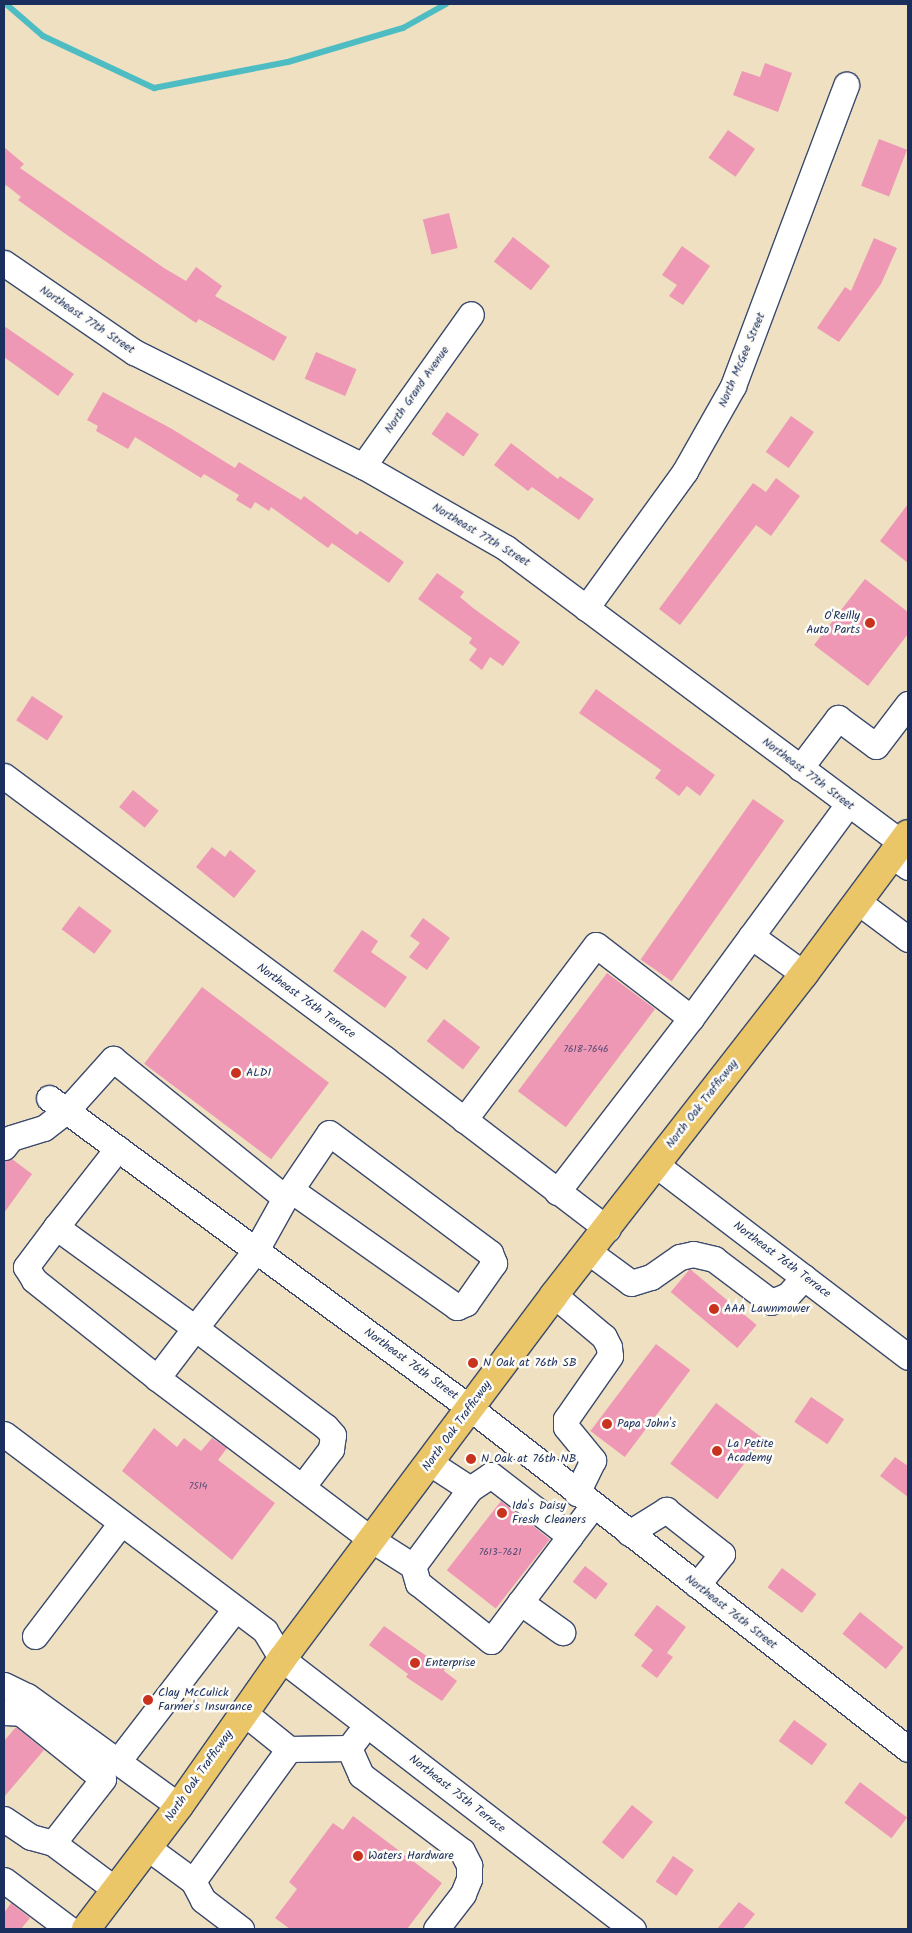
<!DOCTYPE html>
<html>
<head>
<meta charset="utf-8">
<style>
  body { margin:0 }
  #map { position:relative; width:912px; height:1933px; overflow:hidden; background:#eee0c0; font-family:Kalam,sans-serif }
  div>[style] { position:absolute }
  .stream>* { height:6px; margin:-3px; padding:0 3px; transform-origin:3px; border-radius:3px; background:#4ebdc3 }
  .building>* { inset:0; background:#ef98b5; transform-origin:0 0 }
  .roads { filter:drop-shadow(1px 0 #3b4a6d) drop-shadow(-1px 0 #3b4a6d) drop-shadow(0 1px #3b4a6d) drop-shadow(0 -1px #3b4a6d) }
  .minor>* { height:25px; margin:-12.5px; padding:0 12.5px; transform-origin:12.5px; border-radius:12.5px; background:#fff }
  .major>* { height:28px; margin:-14px; padding:0 14px; transform-origin:14px; border-radius:14px; background:#ebc669 }
  .dots>* { width:14px; height:14px; translate:-50% -50%; box-sizing:border-box; border:2px solid #fdfcf7; border-radius:50% }
  span { translate:-50% -50%; white-space:nowrap; text-align:center; line-height:1.15; -webkit-text-stroke:5px #fdfcf7; paint-order:stroke }
  .number-label { font-size:10px; color:#504974 }
  .number-label span { -webkit-text-stroke-width:0 }
  .street-label { font-size:12px; color:#1b2f5e }
  .poi-label { font-size:12px; color:#1b2f5e }
  .right { translate:-100% -50%; text-align:right }
  .left { translate:0 -50%; text-align:left }
  .frame { position:absolute; inset:0; border:5px solid #1b2f5e; pointer-events:none }
</style>
</head>
<body>
<div id="map">
  <div class="stream">
    <i style="left:6px;top:4px;width:49px;rotate:40.9deg"></i>
    <i style="left:43px;top:36px;width:123px;rotate:25.1deg"></i>
    <i style="left:154px;top:88px;width:136px;rotate:-11deg"></i>
    <i style="left:288px;top:62px;width:120px;rotate:-16.5deg"></i>
    <i style="left:403px;top:28px;width:49px;rotate:-29.2deg"></i>
  </div>
  <div class="building">
    <i style="clip-path:polygon(765px 63px,792px 73px,778px 112px,733px 95px,742px 71px,760px 77px)"></i>
    <i style="left:728px;top:130px;width:33px;height:34px;rotate:35deg"></i>
    <i style="left:879px;top:139px;width:30px;height:50px;rotate:21deg"></i>
    <i style="clip-path:polygon(4px 147px,24px 164px,20px 168px,164px 268px,186px 281px,196px 267px,222px 286px,215px 296px,287px 337px,274px 361px,199px 319px,196px 323px,67px 235px,18px 200px,21px 197px,6px 185px,4px 188px)"></i>
    <i style="left:449px;top:213px;width:36px;height:27px;rotate:76deg"></i>
    <i style="left:513px;top:237px;width:47px;height:31px;rotate:38deg"></i>
    <i style="clip-path:polygon(874px 238px,897px 248px,881px 284px,839px 342px,817px 328px,845px 287px,851px 291px)"></i>
    <i style="clip-path:polygon(682px 246px,710px 266px,683px 305px,669px 296px,677px 285px,662px 275px)"></i>
    <i style="clip-path:polygon(4px 326px,74px 374px,58px 396px,4px 357px)"></i>
    <i style="left:316px;top:352px;width:44px;height:29px;rotate:23deg"></i>
    <i style="clip-path:polygon(103px 392px,172px 429px,235px 468px,239px 462px,301px 500px,304px 496px,357px 535px,360px 531px,404px 562px,389px 583px,332px 543px,328px 548px,271px 507px,269px 511px,255px 502px,251px 509px,236px 500px,239px 495px,204px 474px,201px 478px,135px 437px,128px 449px,96px 431px,98px 426px,87px 420px)"></i>
    <i style="left:447px;top:412px;width:39px;height:27px;rotate:35deg"></i>
    <i style="left:791px;top:416px;width:28px;height:44px;rotate:35deg"></i>
    <i style="clip-path:polygon(511px 443px,558px 479px,560px 476px,594px 499px,579px 520px,532px 487px,528px 491px,494px 465px)"></i>
    <i style="clip-path:polygon(776px 478px,800px 496px,771px 536px,756px 525px,680px 625px,659px 609px,753px 483px,766px 492px)"></i>
    <i style="clip-path:polygon(908px 504px,908px 563px,880px 541px)"></i>
    <i style="clip-path:polygon(437px 573px,464px 592px,460px 597px,473px 608px,520px 642px,503px 666px,490px 657px,482px 670px,469px 660px,477px 649px,469px 643px,472px 638px,418px 599px)"></i>
    <i style="clip-path:polygon(865px 579px,908px 612px,908px 634px,868px 686px,814px 645px)"></i>
    <i style="clip-path:polygon(596px 689px,715px 775px,700px 796px,687px 786px,679px 796px,655px 778px,661px 770px,579px 713px)"></i>
    <i style="left:32px;top:696px;width:37px;height:29px;rotate:33deg"></i>
    <i style="left:133px;top:790px;width:33px;height:22px;rotate:39deg"></i>
    <i style="left:753px;top:799px;width:38px;height:196px;rotate:35deg"></i>
    <i style="clip-path:polygon(212px 847px,225px 857px,230px 850px,256px 871px,234px 898px,196px 867px)"></i>
    <i style="left:79px;top:906px;width:41px;height:29px;rotate:37deg"></i>
    <i style="clip-path:polygon(423px 918px,450px 938px,427px 970px,409px 957px,420px 943px,410px 936px)"></i>
    <i style="clip-path:polygon(362px 930px,378px 941px,371px 952px,407px 977px,385px 1008px,333px 971px)"></i>
    <i style="left:607px;top:973px;width:60px;height:148px;rotate:37deg"></i>
    <i style="left:202px;top:987px;width:159px;height:96px;rotate:37deg"></i>
    <i style="left:444px;top:1019px;width:46px;height:28px;rotate:38deg"></i>
    <i style="clip-path:polygon(12px 1159px,32px 1174px,4px 1213px,4px 1161px)"></i>
    <i style="left:690px;top:1269px;width:87px;height:30px;rotate:40deg"></i>
    <i style="left:656px;top:1344px;width:43px;height:109px;rotate:37deg"></i>
    <i style="left:811px;top:1397px;width:40px;height:30px;rotate:34deg"></i>
    <i style="left:716px;top:1403px;width:59px;height:76px;rotate:37deg"></i>
    <i style="clip-path:polygon(154px 1428px,177px 1447px,184px 1438px,201px 1451px,212px 1438px,227px 1448px,218px 1460px,275px 1503px,232px 1560px,122px 1471px)"></i>
    <i style="clip-path:polygon(895px 1457px,908px 1466px,908px 1497px,880px 1476px)"></i>
    <i style="left:501px;top:1501px;width:62px;height:88px;rotate:38deg"></i>
    <i style="left:585px;top:1566px;width:29px;height:20px;rotate:38deg"></i>
    <i style="left:782px;top:1568px;width:43px;height:24px;rotate:37deg"></i>
    <i style="clip-path:polygon(657px 1605px,686px 1627px,667px 1653px,673px 1657px,657px 1678px,641px 1666px,653px 1650px,634px 1635px)"></i>
    <i style="left:860px;top:1612px;width:56px;height:28px;rotate:39deg"></i>
    <i style="clip-path:polygon(384px 1626px,445px 1669px,444px 1671px,457px 1681px,442px 1701px,406px 1677px,408px 1674px,369px 1645px)"></i>
    <i style="left:794px;top:1720px;width:41px;height:26px;rotate:36deg"></i>
    <i style="clip-path:polygon(16px 1727px,44px 1750px,4px 1797px,4px 1741px)"></i>
    <i style="left:860px;top:1782px;width:59px;height:26px;rotate:37deg"></i>
    <i style="left:632px;top:1805px;width:27px;height:48px;rotate:39deg"></i>
    <i style="clip-path:polygon(353px 1816px,442px 1883px,407px 1929px,290px 1929px,275px 1918px,297px 1889px,289px 1882px,333px 1823px,343px 1830px)"></i>
    <i style="left:673px;top:1856px;width:25px;height:31px;rotate:34deg"></i>
    <i style="clip-path:polygon(739px 1902px,755px 1914px,743px 1929px,717px 1929px)"></i>
    <i style="clip-path:polygon(11px 1903px,30px 1918px,21px 1929px,4px 1929px,4px 1913px)"></i>
  </div>
  <div class="roads">
    <div class="minor">
      <i style="left:4px;top:263px;width:158px;rotate:34.4deg"></i>
      <i style="left:134px;top:352px;width:256px;rotate:26.5deg"></i>
      <i style="left:363px;top:466px;width:165px;rotate:29.8deg"></i>
      <i style="left:506px;top:548px;width:492px;rotate:36.7deg"></i>
      <i style="left:363px;top:466px;width:186px;rotate:-54.6deg"></i>
      <i style="left:586px;top:608px;width:169px;rotate:-54.1deg"></i>
      <i style="left:685px;top:471px;width:98px;rotate:-60.5deg"></i>
      <i style="left:733px;top:386px;width:322px;rotate:-69.4deg"></i>
      <i style="left:800px;top:768px;width:63px;rotate:-52.8deg"></i>
      <i style="left:838px;top:718px;width:47px;rotate:36.4deg"></i>
      <i style="left:876px;top:746px;width:53px;rotate:-52.7deg"></i>
      <i style="left:4px;top:776px;width:475px;rotate:36.6deg"></i>
      <i style="left:385px;top:1059px;width:280px;rotate:37.4deg"></i>
      <i style="left:891px;top:855px;width:21px;rotate:35deg"></i>
      <i style="left:857px;top:901px;width:64px;rotate:36.7deg"></i>
      <i style="left:751px;top:936px;width:65px;rotate:35.6deg"></i>
      <i style="left:49px;top:1098px;width:523px;rotate:36.37deg"></i>
      <i style="left:470px;top:1408px;width:555px;rotate:37.9deg"></i>
      <i style="left:464px;top:1120px;width:219px;rotate:-53deg"></i>
      <i style="left:596px;top:945px;width:120px;rotate:37.5deg"></i>
      <i style="left:691px;top:1018px;width:265px;rotate:-53.7deg"></i>
      <i style="left:4px;top:1147px;width:11px;rotate:-52deg"></i>
      <i style="left:11px;top:1138px;width:34px;rotate:-17deg"></i>
      <i style="left:44px;top:1128px;width:29px;rotate:-38deg"></i>
      <i style="left:67px;top:1110px;width:69px;rotate:-48deg"></i>
      <i style="left:113px;top:1059px;width:221px;rotate:38.9deg"></i>
      <i style="left:285px;top:1198px;width:60px;rotate:119.1deg"></i>
      <i style="left:256px;top:1250px;width:99px;rotate:128deg"></i>
      <i style="left:195px;top:1328px;width:172px;rotate:-144deg"></i>
      <i style="left:56px;top:1227px;width:100px;rotate:-51.9deg"></i>
      <i style="left:655px;top:1164px;width:318px;rotate:37.3deg"></i>
      <i style="left:557px;top:1192px;width:220px;rotate:-52.4deg"></i>
      <i style="left:285px;top:1198px;width:78px;rotate:-55.9deg"></i>
      <i style="left:329px;top:1133px;width:201px;rotate:36.7deg"></i>
      <i style="left:490px;top:1253px;width:11px;rotate:68deg"></i>
      <i style="left:494px;top:1263px;width:49px;rotate:125deg"></i>
      <i style="left:466px;top:1303px;width:10px;rotate:156deg"></i>
      <i style="left:457px;top:1307px;width:203px;rotate:-144.8deg"></i>
      <i style="left:56px;top:1227px;width:50px;rotate:126.9deg"></i>
      <i style="left:26px;top:1267px;width:15px;rotate:58deg"></i>
      <i style="left:34px;top:1280px;width:157px;rotate:38.5deg"></i>
      <i style="left:589px;top:1252px;width:52px;rotate:36.4deg"></i>
      <i style="left:631px;top:1283px;width:21px;rotate:-17deg"></i>
      <i style="left:651px;top:1277px;width:35px;rotate:-35deg"></i>
      <i style="left:680px;top:1257px;width:13px;rotate:-13deg"></i>
      <i style="left:693px;top:1254px;width:22px;rotate:13deg"></i>
      <i style="left:714px;top:1259px;width:71px;rotate:37deg"></i>
      <i style="left:771px;top:1302px;width:18px;rotate:-22deg"></i>
      <i style="left:788px;top:1295px;width:24px;rotate:-48deg"></i>
      <i style="left:554px;top:1295px;width:65px;rotate:40deg"></i>
      <i style="left:604px;top:1337px;width:11px;rotate:63deg"></i>
      <i style="left:609px;top:1347px;width:9px;rotate:84deg"></i>
      <i style="left:610px;top:1356px;width:77px;rotate:124.9deg"></i>
      <i style="left:566px;top:1419px;width:8px;rotate:90deg"></i>
      <i style="left:566px;top:1427px;width:43px;rotate:50.7deg"></i>
      <i style="left:593px;top:1460px;width:37px;rotate:116deg"></i>
      <i style="left:4px;top:1434px;width:327px;rotate:37deg"></i>
      <i style="left:265px;top:1631px;width:33px;rotate:59deg"></i>
      <i style="left:282px;top:1659px;width:443px;rotate:37.6deg"></i>
      <i style="left:302px;top:1487px;width:48px;rotate:-52.7deg"></i>
      <i style="left:331px;top:1449px;width:14px;rotate:-82deg"></i>
      <i style="left:333px;top:1435px;width:11px;rotate:-131deg"></i>
      <i style="left:326px;top:1427px;width:164px;rotate:-142.9deg"></i>
      <i style="left:195px;top:1328px;width:63px;rotate:127.2deg"></i>
      <i style="left:157px;top:1378px;width:269px;rotate:37deg"></i>
      <i style="left:372px;top:1540px;width:49px;rotate:32.4deg"></i>
      <i style="left:413px;top:1566px;width:96px;rotate:-53.5deg"></i>
      <i style="left:470px;top:1489px;width:48px;rotate:-147deg"></i>
      <i style="left:470px;top:1489px;width:25px;rotate:-34deg"></i>
      <i style="left:491px;top:1475px;width:100px;rotate:37.7deg"></i>
      <i style="left:570px;top:1536px;width:38px;rotate:-53deg"></i>
      <i style="left:629px;top:1533px;width:44px;rotate:-31.9deg"></i>
      <i style="left:666px;top:1510px;width:71px;rotate:38.2deg"></i>
      <i style="left:722px;top:1554px;width:40px;rotate:129deg"></i>
      <i style="left:413px;top:1566px;width:18px;rotate:74deg"></i>
      <i style="left:418px;top:1583px;width:93px;rotate:38.5deg"></i>
      <i style="left:491px;top:1641px;width:131px;rotate:-53deg"></i>
      <i style="left:520px;top:1602px;width:52px;rotate:35.5deg"></i>
      <i style="left:35px;top:1636px;width:142px;rotate:-52.7deg"></i>
      <i style="left:4px;top:1685px;width:25px;rotate:26deg"></i>
      <i style="left:27px;top:1696px;width:188px;rotate:35.9deg"></i>
      <i style="left:4px;top:1712px;width:17px;rotate:3deg"></i>
      <i style="left:21px;top:1713px;width:105px;rotate:38.8deg"></i>
      <i style="left:103px;top:1779px;width:81px;rotate:128deg"></i>
      <i style="left:53px;top:1843px;width:79px;rotate:36.7deg"></i>
      <i style="left:349px;top:1748px;width:30px;rotate:66deg"></i>
      <i style="left:361px;top:1775px;width:126px;rotate:37deg"></i>
      <i style="left:462px;top:1851px;width:16px;rotate:63deg"></i>
      <i style="left:469px;top:1865px;width:14px;rotate:90deg"></i>
      <i style="left:469px;top:1879px;width:16px;rotate:112deg"></i>
      <i style="left:463px;top:1894px;width:44px;rotate:127.6deg"></i>
      <i style="left:289px;top:1749px;width:60px;rotate:-1deg"></i>
      <i style="left:349px;top:1748px;width:15px;rotate:-53deg"></i>
      <i style="left:118px;top:1761px;width:192px;rotate:-52.4deg"></i>
      <i style="left:4px;top:1819px;width:32px;rotate:34deg"></i>
      <i style="left:31px;top:1837px;width:23px;rotate:15deg"></i>
      <i style="left:148px;top:1848px;width:56px;rotate:36.3deg"></i>
      <i style="left:193px;top:1881px;width:163px;rotate:-54deg"></i>
      <i style="left:289px;top:1749px;width:59px;rotate:-141.2deg"></i>
      <i style="left:4px;top:1880px;width:81px;rotate:37deg"></i>
      <i style="left:193px;top:1881px;width:21px;rotate:62deg"></i>
      <i style="left:203px;top:1900px;width:48px;rotate:37.3deg"></i>
    </div>
    <div class="major">
      <i style="left:86px;top:1929px;width:154px;rotate:-52.9deg"></i>
      <i style="left:179px;top:1806px;width:179px;rotate:-55deg"></i>
      <i style="left:282px;top:1659px;width:454px;rotate:-53.2deg"></i>
      <i style="left:554px;top:1295px;width:407px;rotate:-52.1deg"></i>
      <i style="left:804px;top:974px;width:174px;rotate:-53.4deg"></i>
    </div>
  </div>
  <div class="dots">
    <i style="left:870px;top:623px;background:#c8321e"></i>
    <i style="left:236px;top:1073px;background:#c8321e"></i>
    <i style="left:714px;top:1309px;background:#c8321e"></i>
    <i style="left:473px;top:1363px;background:#c8321e"></i>
    <i style="left:607px;top:1424px;background:#c8321e"></i>
    <i style="left:717px;top:1451px;background:#c8321e"></i>
    <i style="left:471px;top:1459px;background:#c8321e"></i>
    <i style="left:502px;top:1513px;background:#c8321e"></i>
    <i style="left:415px;top:1663px;background:#c8321e"></i>
    <i style="left:148px;top:1700px;background:#c8321e"></i>
    <i style="left:358px;top:1856px;background:#c8321e"></i>
  </div>
  <div class="number-label">
    <span style="left:586px;top:1050px">7618-7646</span>
    <span style="left:198px;top:1487px">7514</span>
    <span style="left:500px;top:1553px">7613-7621</span>
  </div>
  <div class="street-label">
    <span style="left:87px;top:320px;rotate:34deg">Northeast 77th Street</span>
    <span style="left:742px;top:360px;rotate:-67deg">North McGee Street</span>
    <span style="left:417px;top:390px;rotate:-55deg">North Grand Avenue</span>
    <span style="left:481px;top:535px;rotate:31deg">Northeast 77th Street</span>
    <span style="left:808px;top:774px;rotate:37deg">Northeast 77th Street</span>
    <span style="left:306px;top:1001px;rotate:36deg">Northeast 76th Terrace</span>
    <span style="left:702px;top:1104px;rotate:-52deg">North Oak Trafficway</span>
    <span style="left:782px;top:1260px;rotate:37deg">Northeast 76th Terrace</span>
    <span style="left:411px;top:1364px;rotate:36deg">Northeast 76th Street</span>
    <span style="left:457px;top:1426px;rotate:-54deg">North Oak Trafficway</span>
    <span style="left:731px;top:1612px;rotate:38deg">Northeast 76th Street</span>
    <span style="left:199px;top:1776px;rotate:-55deg">North Oak Trafficway</span>
    <span style="left:457px;top:1794px;rotate:38deg">Northeast 75th Terrace</span>
  </div>
  <div class="poi-label">
    <span class="right" style="left:860px;top:623px">O'Reilly<br>Auto Parts</span>
    <span class="left" style="left:246px;top:1073px">ALDI</span>
    <span class="left" style="left:724px;top:1309px">AAA Lawnmower</span>
    <span class="left" style="left:483px;top:1363px">N Oak at 76th SB</span>
    <span class="left" style="left:617px;top:1424px">Papa John's</span>
    <span class="left" style="left:727px;top:1451px">La Petite<br>Academy</span>
    <span class="left" style="left:481px;top:1459px">N Oak at 76th NB</span>
    <span class="left" style="left:512px;top:1513px">Ida's Daisy<br>Fresh Cleaners</span>
    <span class="left" style="left:425px;top:1663px">Enterprise</span>
    <span class="left" style="left:158px;top:1700px">Clay McCulick<br>Farmer's Insurance</span>
    <span class="left" style="left:368px;top:1856px">Waters Hardware</span>
  </div>
  <div class="frame"></div>
</div>
</body>
</html>
